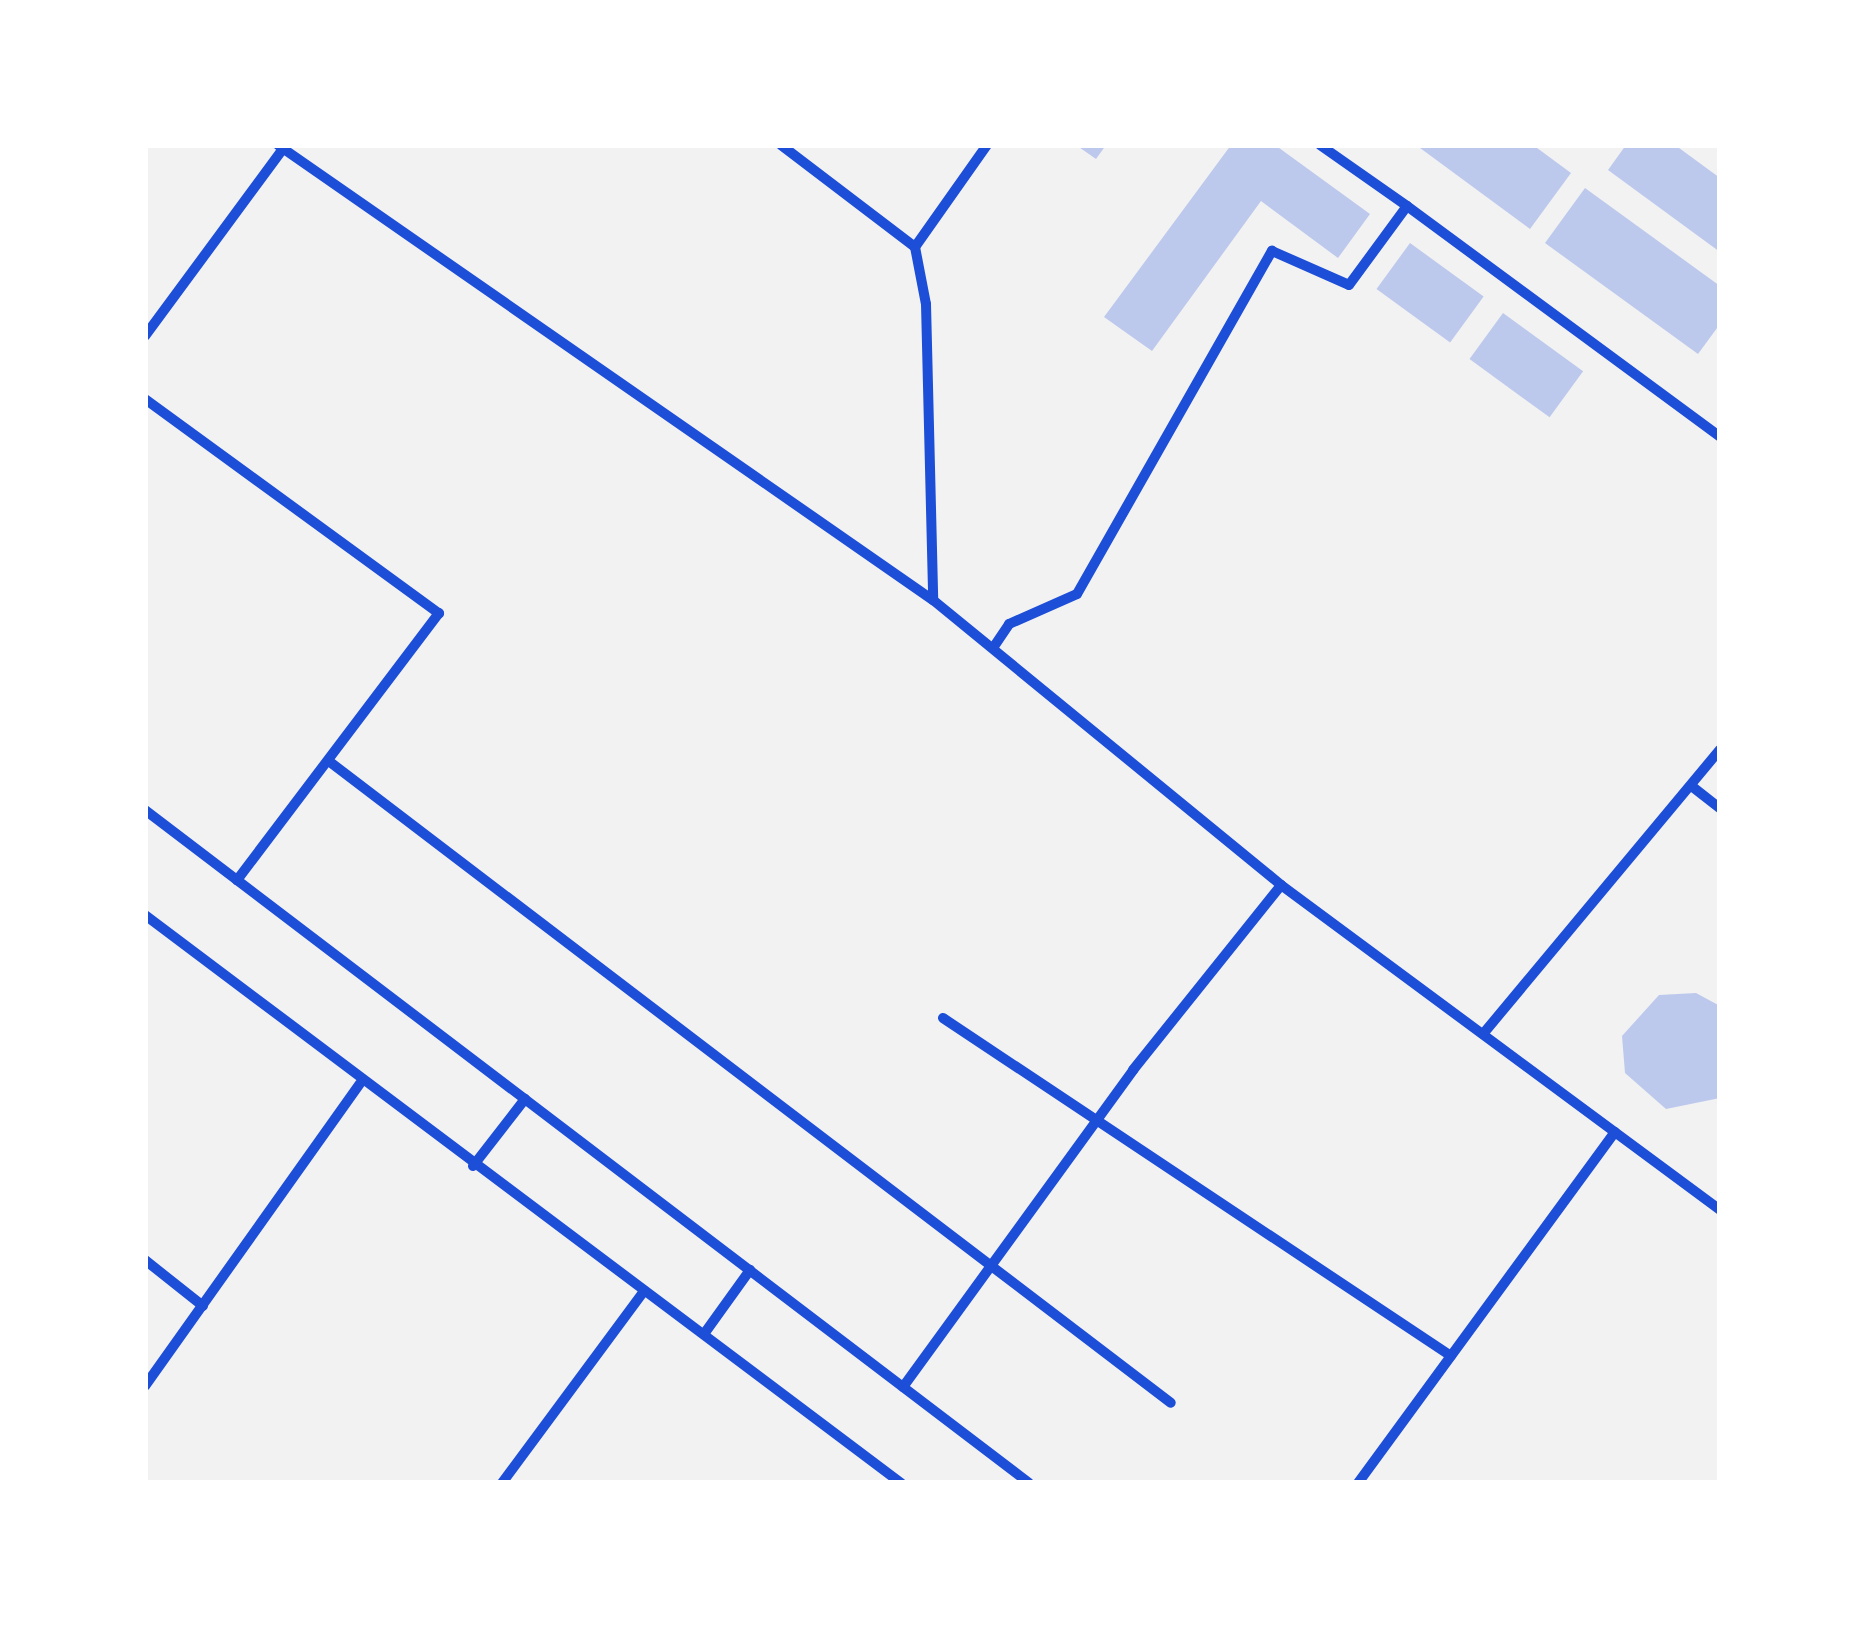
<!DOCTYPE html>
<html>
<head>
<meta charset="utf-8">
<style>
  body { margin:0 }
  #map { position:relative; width:1865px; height:1628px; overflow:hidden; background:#f2f2f2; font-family:Lora,serif }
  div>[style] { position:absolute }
  .building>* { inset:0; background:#bdc9ec; transform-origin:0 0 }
  .minor>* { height:10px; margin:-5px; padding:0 5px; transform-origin:5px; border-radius:5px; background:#1d4ed8 }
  span { translate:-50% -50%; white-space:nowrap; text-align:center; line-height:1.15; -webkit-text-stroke:8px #fff; paint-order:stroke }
  .frame { position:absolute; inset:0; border:148px solid #fff; pointer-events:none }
</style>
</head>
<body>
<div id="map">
  <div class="building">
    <i style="clip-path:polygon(1076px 145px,1106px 145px,1096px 159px)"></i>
    <i style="clip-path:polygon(1231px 145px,1275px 145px,1370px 214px,1338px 258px,1261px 201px,1152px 351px,1104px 317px)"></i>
    <i style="clip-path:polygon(1416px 145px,1533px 145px,1571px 173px,1530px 229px)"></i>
    <i style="clip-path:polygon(1626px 145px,1675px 145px,1720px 178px,1720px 252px,1608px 170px)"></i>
    <i style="clip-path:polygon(1585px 188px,1720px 286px,1720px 324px,1698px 354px,1545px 243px)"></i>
    <i style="left:1410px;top:243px;width:91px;height:57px;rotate:36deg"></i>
    <i style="left:1503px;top:313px;width:99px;height:57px;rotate:36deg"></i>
    <i style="clip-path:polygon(1696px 993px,1720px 1006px,1720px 1098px,1666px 1109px,1625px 1073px,1622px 1036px,1659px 995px)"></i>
  </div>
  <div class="minor">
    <i style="left:278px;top:145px;width:798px;rotate:34.79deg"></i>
    <i style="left:933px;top:600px;width:450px;rotate:39.3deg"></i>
    <i style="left:1281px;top:885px;width:546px;rotate:36.51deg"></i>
    <i style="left:781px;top:145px;width:168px;rotate:37.3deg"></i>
    <i style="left:915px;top:247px;width:58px;rotate:79.1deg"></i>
    <i style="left:926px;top:304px;width:296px;rotate:88.6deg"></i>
    <i style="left:1320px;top:145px;width:106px;rotate:35deg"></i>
    <i style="left:915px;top:247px;width:125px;rotate:-54.8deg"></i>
    <i style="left:145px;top:336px;width:236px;rotate:-53.6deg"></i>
    <i style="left:145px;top:399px;width:364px;rotate:36.1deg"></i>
    <i style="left:439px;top:613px;width:335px;rotate:127.1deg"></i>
    <i style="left:993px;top:648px;width:29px;rotate:-56deg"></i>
    <i style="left:1009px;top:624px;width:74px;rotate:-23.8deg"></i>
    <i style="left:1077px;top:594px;width:395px;rotate:-60.4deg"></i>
    <i style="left:1272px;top:251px;width:84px;rotate:23.8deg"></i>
    <i style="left:1349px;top:285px;width:98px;rotate:-53.7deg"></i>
    <i style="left:1407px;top:206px;width:389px;rotate:36.4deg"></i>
    <i style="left:330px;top:762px;width:1057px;rotate:37.31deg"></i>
    <i style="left:1694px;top:788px;width:33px;rotate:38deg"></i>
    <i style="left:145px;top:810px;width:1111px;rotate:37.28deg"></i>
    <i style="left:145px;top:915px;width:946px;rotate:36.92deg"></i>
    <i style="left:943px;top:1018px;width:610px;rotate:33.64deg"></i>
    <i style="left:1483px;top:1034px;width:370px;rotate:-50.2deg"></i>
    <i style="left:473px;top:1166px;width:85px;rotate:-52.2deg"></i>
    <i style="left:145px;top:1260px;width:74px;rotate:38.4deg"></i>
    <i style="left:704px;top:1334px;width:79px;rotate:-54.3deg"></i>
    <i style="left:145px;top:1386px;width:371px;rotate:-54.6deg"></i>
    <i style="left:903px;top:1387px;width:392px;rotate:-54deg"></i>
    <i style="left:1133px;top:1070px;width:237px;rotate:-51.3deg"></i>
    <i style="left:502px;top:1483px;width:239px;rotate:-53.5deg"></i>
    <i style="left:1358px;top:1483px;width:435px;rotate:-53.8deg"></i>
  </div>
  <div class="frame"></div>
</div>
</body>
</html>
